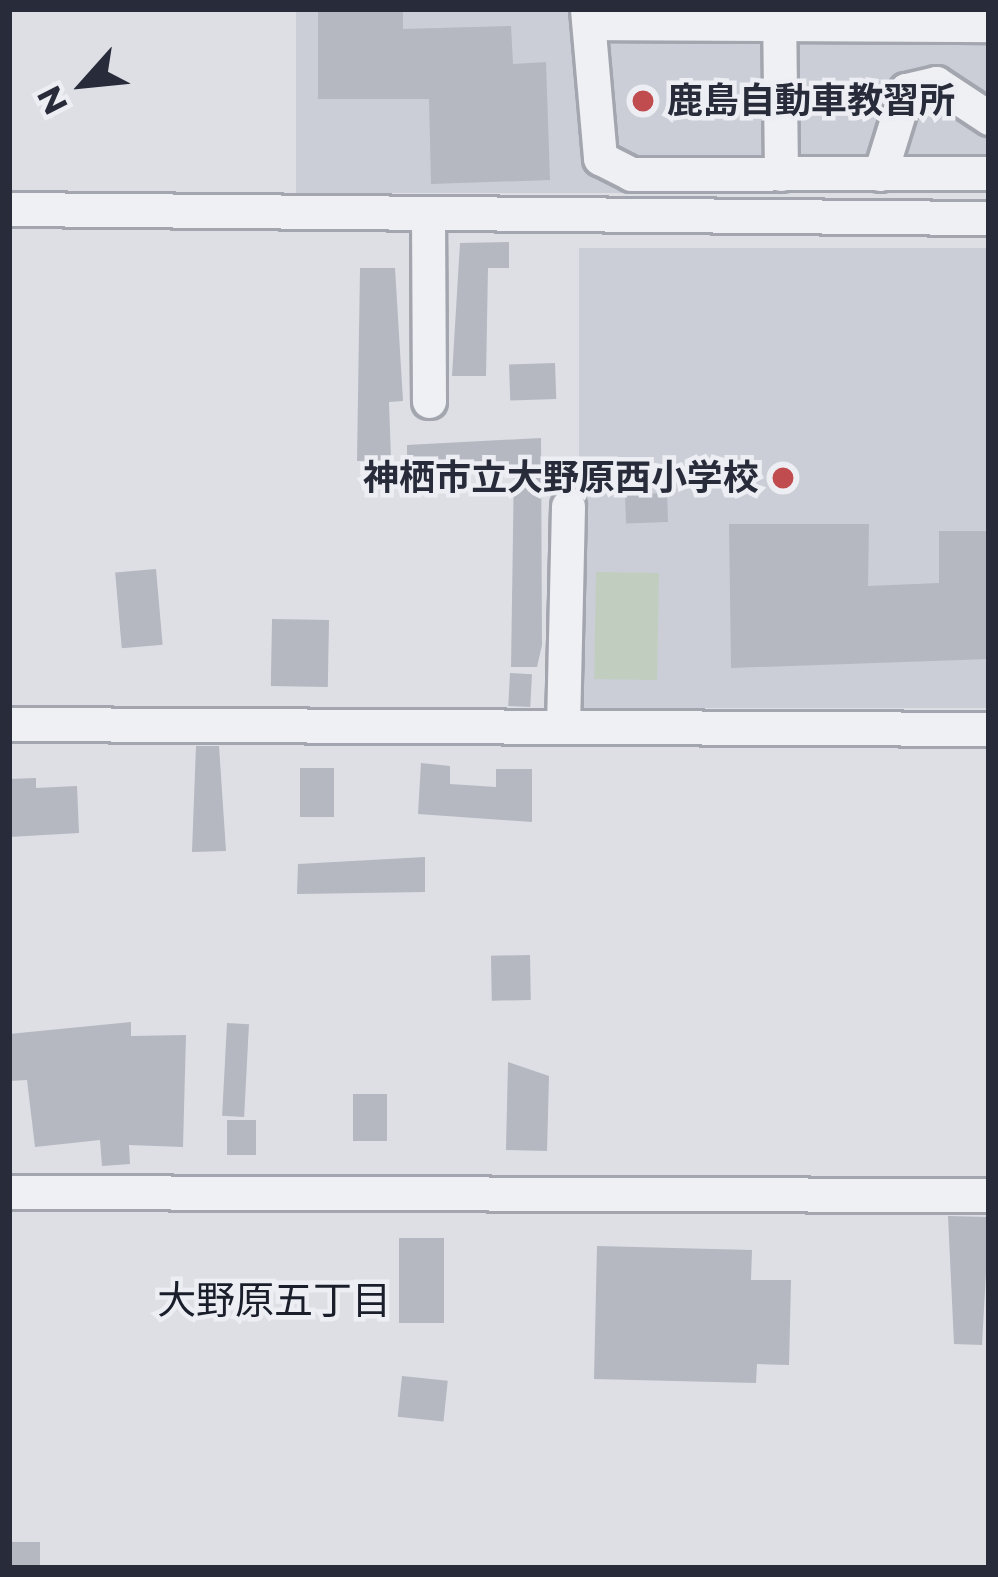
<!DOCTYPE html>
<html>
<head>
<meta charset="utf-8">
<style>
  body { margin:0 }
  #map { position:relative; width:998px; height:1577px; overflow:hidden; background:#dddfe5; font-family:Montserrat,"Noto Sans JP",sans-serif }
  div>[style] { position:absolute }
  .built>* { inset:0; background:#cbced6; transform-origin:0 0 }
  .green>* { inset:0; background:#c1cebf; transform-origin:0 0 }
  .building>* { inset:0; background:#b5b8c1; transform-origin:0 0 }
  .roads { filter:drop-shadow(3px 0 #a3a6ae) drop-shadow(-3px 0 #a3a6ae) drop-shadow(0 3px #a3a6ae) drop-shadow(0 -3px #a3a6ae) }
  .minor>* { height:33px; margin:-16.5px; padding:0 16.5px; transform-origin:16.5px; border-radius:16.5px; background:#eff0f4 }
  .dots>* { width:33px; height:33px; translate:-50% -50%; box-sizing:border-box; border:6px solid #eceef3; border-radius:50% }
  span { translate:-50% -50%; white-space:nowrap; text-align:center; line-height:1.15; -webkit-text-stroke:9px #eceef3; paint-order:stroke }
  .poi-label { font-size:36px; color:#282c3a; font-weight:700 }
  .left { translate:0 -50%; text-align:left }
  .right { translate:-100% -50%; text-align:right }
  .neighbourhood-label { font-size:39px; color:#1a1e2b }
  .frame { position:absolute; inset:0; border:12px solid #282c3a; pointer-events:none }
  .north { position:absolute; left:24px; top:24px; width:120px; height:120px; -webkit-text-stroke:9px #eceef3; paint-order:stroke; rotate:243deg; font-size:33px; font-weight:700; line-height:48px; text-align:center; color:#282c3a }
  .north::after { content:''; display:block; margin:auto; width:42px; height:54px; background:#282c3a; clip-path:polygon(50% 0,100% 100%,50% 72%,0 100%) }
</style>
</head>
<body>
<div id="map">
  <div class="built">
    <i style="left:296px;top:9px;width:693px;height:184px"></i>
    <i style="left:989px;top:248px;width:460px;height:410px;rotate:90deg"></i>
  </div>
  <div class="green">
    <i style="left:596px;top:572px;width:63px;height:107px;rotate:1deg"></i>
  </div>
  <div class="building">
    <i style="clip-path:polygon(318px 9px,403px 9px,403px 29px,511px 26px,513px 64px,546px 62px,550px 180px,431px 184px,429px 99px,318px 99px)"></i>
    <i style="clip-path:polygon(509px 242px,509px 268px,488px 268px,486px 376px,452px 376px,460px 243px)"></i>
    <i style="clip-path:polygon(360px 268px,395px 268px,403px 401px,389px 402px,391px 460px,357px 461px)"></i>
    <i style="left:555px;top:363px;width:36px;height:46px;rotate:88deg"></i>
    <i style="clip-path:polygon(541px 438px,542px 645px,537px 667px,511px 667px,514px 465px,407px 463px,407px 445px)"></i>
    <i style="left:667px;top:493px;width:29px;height:42px;rotate:88deg"></i>
    <i style="clip-path:polygon(729px 524px,869px 524px,868px 586px,939px 583px,939px 531px,989px 531px,989px 659px,731px 668px)"></i>
    <i style="left:156px;top:569px;width:76px;height:41px;rotate:85deg"></i>
    <i style="left:272px;top:619px;width:57px;height:67px;rotate:1deg"></i>
    <i style="left:510px;top:673px;width:22px;height:33px;rotate:3deg"></i>
    <i style="clip-path:polygon(196px 746px,219px 746px,226px 851px,192px 852px)"></i>
    <i style="clip-path:polygon(421px 763px,450px 766px,450px 784px,496px 787px,496px 769px,532px 769px,532px 822px,418px 814px)"></i>
    <i style="left:300px;top:768px;width:34px;height:49px"></i>
    <i style="clip-path:polygon(36px 778px,36px 788px,77px 786px,79px 833px,9px 837px,9px 779px)"></i>
    <i style="clip-path:polygon(425px 857px,425px 892px,297px 894px,298px 864px)"></i>
    <i style="left:530px;top:955px;width:45px;height:39px;rotate:89deg"></i>
    <i style="clip-path:polygon(131px 1022px,131px 1036px,186px 1035px,183px 1147px,129px 1145px,130px 1164px,102px 1166px,100px 1140px,35px 1147px,27px 1080px,9px 1081px,9px 1034px)"></i>
    <i style="left:227px;top:1023px;width:22px;height:93px;rotate:3deg"></i>
    <i style="clip-path:polygon(508px 1062px,549px 1076px,547px 1151px,506px 1150px)"></i>
    <i style="left:353px;top:1094px;width:34px;height:47px"></i>
    <i style="left:227px;top:1120px;width:29px;height:35px"></i>
    <i style="clip-path:polygon(948px 1216px,989px 1217px,982px 1345px,954px 1344px)"></i>
    <i style="left:399px;top:1238px;width:45px;height:85px"></i>
    <i style="clip-path:polygon(597px 1246px,752px 1250px,751px 1280px,791px 1280px,789px 1365px,757px 1364px,756px 1383px,594px 1379px)"></i>
    <i style="left:402px;top:1376px;width:46px;height:41px;rotate:6deg"></i>
    <i style="left:9px;top:1542px;width:31px;height:26px"></i>
  </div>
  <div class="roads">
    <div class="minor">
      <i style="left:587px;top:9px;width:150px;rotate:85deg"></i>
      <i style="left:600px;top:158px;width:35px;rotate:27deg"></i>
      <i style="left:631px;top:174px;width:358px;rotate:-0.2deg"></i>
      <i style="left:779px;top:9px;width:165px;rotate:89.3deg"></i>
      <i style="left:591px;top:23px;width:398px;rotate:0.3deg"></i>
      <i style="left:880px;top:174px;width:88px;rotate:-72.8deg"></i>
      <i style="left:906px;top:90px;width:31px;rotate:-13deg"></i>
      <i style="left:936px;top:83px;width:64px;rotate:33.4deg"></i>
      <i style="left:9px;top:209px;width:980px;rotate:0.53deg"></i>
      <i style="left:428px;top:213px;width:188px;rotate:89.7deg"></i>
      <i style="left:9px;top:724px;width:980px;rotate:0.29deg"></i>
      <i style="left:563px;top:727px;width:221px;rotate:-88.7deg"></i>
      <i style="left:9px;top:1192px;width:980px;rotate:0.18deg"></i>
    </div>
  </div>
  <div class="dots">
    <i style="left:643px;top:101px;background:#c04c50"></i>
    <i style="left:783px;top:478px;background:#c04c50"></i>
  </div>
  <div class="poi-label">
    <span class="left" style="left:667px;top:101px">鹿島自動車教習所</span>
    <span class="right" style="left:759px;top:478px">神栖市立大野原西小学校</span>
  </div>
  <div class="neighbourhood-label">
    <span style="left:274px;top:1300px">大野原五丁目</span>
  </div>
  <div class="frame"></div>
  <div class="north">N</div>
</div>
</body>
</html>
